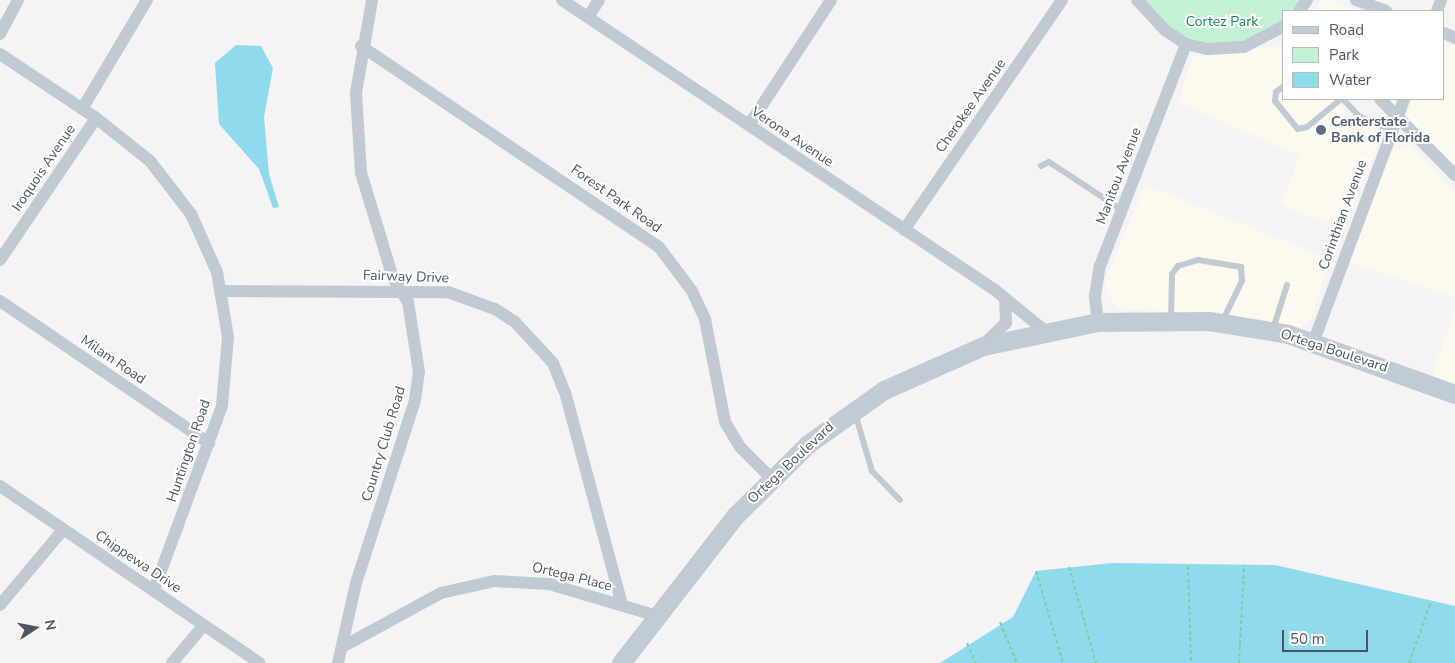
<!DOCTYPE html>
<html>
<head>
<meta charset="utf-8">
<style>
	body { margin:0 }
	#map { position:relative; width:1455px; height:663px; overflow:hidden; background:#f5f3f3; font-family:"Nunito Sans",sans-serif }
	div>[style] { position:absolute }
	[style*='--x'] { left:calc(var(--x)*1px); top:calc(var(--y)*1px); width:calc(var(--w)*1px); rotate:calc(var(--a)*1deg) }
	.commercial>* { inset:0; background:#fdf9ef }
	.green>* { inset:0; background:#c3f1d5 }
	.water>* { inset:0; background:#90daee }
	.path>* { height:2px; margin-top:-1px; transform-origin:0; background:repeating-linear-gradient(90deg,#7ad0a6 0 4px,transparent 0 6.5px) }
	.service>* { height:6px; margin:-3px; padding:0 3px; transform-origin:3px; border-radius:3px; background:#c1cad2 }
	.minor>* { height:12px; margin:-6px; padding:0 6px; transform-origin:6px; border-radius:6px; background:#c1cad2 }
	.secondary>* { height:19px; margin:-9.5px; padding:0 9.5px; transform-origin:9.5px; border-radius:9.5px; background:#c1cbd6 }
	.dots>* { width:14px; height:14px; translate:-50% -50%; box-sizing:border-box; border:2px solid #fff; border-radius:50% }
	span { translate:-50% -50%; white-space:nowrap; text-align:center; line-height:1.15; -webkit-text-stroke:4px #fff; paint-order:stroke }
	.park-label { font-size:14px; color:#17864f }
	.street-label { font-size:14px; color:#4a5661 }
	.service-label { font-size:14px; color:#4e5e75; font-weight:700 }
	.left { translate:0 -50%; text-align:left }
	.legend { position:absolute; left:1282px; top:10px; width:162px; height:90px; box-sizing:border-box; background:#fff; border:1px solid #b7bbc0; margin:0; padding:6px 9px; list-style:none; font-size:15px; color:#4a5661 }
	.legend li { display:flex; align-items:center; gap:10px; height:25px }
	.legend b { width:25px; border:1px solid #b7bbc0 }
	.north { position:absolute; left:10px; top:603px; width:50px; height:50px; -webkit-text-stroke:4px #fff; paint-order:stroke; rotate:79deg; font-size:14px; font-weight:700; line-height:20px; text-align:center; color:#4a5661 }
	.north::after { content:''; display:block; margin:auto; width:18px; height:22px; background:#4a5661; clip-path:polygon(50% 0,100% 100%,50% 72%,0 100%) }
	.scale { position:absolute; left:1282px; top:630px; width:86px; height:22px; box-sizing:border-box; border:2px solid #4a5661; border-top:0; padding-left:6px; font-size:15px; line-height:18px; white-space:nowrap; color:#4a5661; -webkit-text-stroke:4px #fff; paint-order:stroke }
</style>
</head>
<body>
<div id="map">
	<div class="commercial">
		<div style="clip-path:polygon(1322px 0,1331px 0,1358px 11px,1319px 11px,1315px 7px)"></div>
		<div style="clip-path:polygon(1444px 42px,1455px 46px,1455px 164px,1406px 117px,1413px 99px,1444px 99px)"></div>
		<div style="clip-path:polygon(1277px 46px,1284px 50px,1284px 99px,1335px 99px,1353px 119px,1382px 133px,1345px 229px,1281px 205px,1299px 156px,1178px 102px,1193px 57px)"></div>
		<div style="clip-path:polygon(1411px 145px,1455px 193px,1455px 298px,1350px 263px,1391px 151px)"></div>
		<div style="clip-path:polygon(1145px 185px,1330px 259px,1310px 321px,1297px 329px,1232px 315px,1117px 309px,1104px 283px)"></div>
		<div style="clip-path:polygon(1455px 310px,1455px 387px,1431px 379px)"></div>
	</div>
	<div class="green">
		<div style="clip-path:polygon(1144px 0,1301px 0,1291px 11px,1284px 11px,1284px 20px,1240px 42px,1217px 45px,1187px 38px,1167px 27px)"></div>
	</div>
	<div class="water">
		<div style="clip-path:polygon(236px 45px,261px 46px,273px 68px,264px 117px,269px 174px,279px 207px,273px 208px,259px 169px,219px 124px,215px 63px)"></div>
		<div style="clip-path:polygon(1112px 563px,1275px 565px,1455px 606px,1455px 663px,940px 663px,1013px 617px,1036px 571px)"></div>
	</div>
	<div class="path">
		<div style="--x:1188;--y:566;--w:97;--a:88.2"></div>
		<div style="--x:1069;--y:567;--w:100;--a:74.3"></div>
		<div style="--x:1036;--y:571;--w:96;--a:73.6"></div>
		<div style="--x:1000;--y:622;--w:44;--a:67.5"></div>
		<div style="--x:967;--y:643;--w:22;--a:66"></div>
		<div style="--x:1239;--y:663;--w:98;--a:-87.1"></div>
		<div style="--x:1409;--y:663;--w:65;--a:-70.2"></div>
	</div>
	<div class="service">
		<div style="--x:1284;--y:86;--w:10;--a:143"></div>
		<div style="--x:1276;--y:92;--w:9;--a:96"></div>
		<div style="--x:1275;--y:101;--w:36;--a:51"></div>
		<div style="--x:1298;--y:129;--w:9;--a:-13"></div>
		<div style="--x:1307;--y:127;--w:44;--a:-39.5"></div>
		<div style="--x:1343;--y:99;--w:25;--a:47"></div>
		<div style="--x:1360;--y:117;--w:35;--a:22"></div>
		<div style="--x:1041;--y:166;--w:9;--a:-27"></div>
		<div style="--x:1049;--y:162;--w:87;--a:33.3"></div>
		<div style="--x:1171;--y:319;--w:45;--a:-88.7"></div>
		<div style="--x:1172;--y:274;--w:10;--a:-53"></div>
		<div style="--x:1178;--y:266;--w:21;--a:-17"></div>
		<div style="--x:1198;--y:260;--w:44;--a:9.2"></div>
		<div style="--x:1241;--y:267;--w:14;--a:86"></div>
		<div style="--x:1242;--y:281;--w:46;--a:116"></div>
		<div style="--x:1273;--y:329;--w:46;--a:-72.3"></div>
		<div style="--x:855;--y:413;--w:60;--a:73.7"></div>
		<div style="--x:872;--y:471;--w:40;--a:46"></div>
	</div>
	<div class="minor">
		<div style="--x:562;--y:0;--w:521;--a:33.81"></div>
		<div style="--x:995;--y:290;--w:63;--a:39.2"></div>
		<div style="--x:1137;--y:0;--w:41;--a:47"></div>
		<div style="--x:1165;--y:30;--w:25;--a:34"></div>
		<div style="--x:1186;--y:44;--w:22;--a:13"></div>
		<div style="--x:1207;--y:49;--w:37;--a:-3"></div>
		<div style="--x:1244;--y:47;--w:45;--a:-27.7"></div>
		<div style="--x:1356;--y:0;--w:32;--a:20"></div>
		<div style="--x:1299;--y:11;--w:14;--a:-54"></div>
		<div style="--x:1437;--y:11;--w:12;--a:-70"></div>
		<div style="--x:588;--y:17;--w:20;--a:-57"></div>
		<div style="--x:1444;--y:33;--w:12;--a:24"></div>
		<div style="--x:0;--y:34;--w:38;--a:-62"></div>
		<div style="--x:361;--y:46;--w:359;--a:34"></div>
		<div style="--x:659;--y:247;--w:55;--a:53.1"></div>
		<div style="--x:692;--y:291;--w:31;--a:65"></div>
		<div style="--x:705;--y:319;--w:105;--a:79"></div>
		<div style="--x:725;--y:422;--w:29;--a:59"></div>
		<div style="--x:740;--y:447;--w:44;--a:45"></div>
		<div style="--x:0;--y:54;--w:115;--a:33.7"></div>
		<div style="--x:96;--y:118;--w:69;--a:38.5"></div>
		<div style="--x:150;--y:161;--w:67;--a:52.3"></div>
		<div style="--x:191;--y:214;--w:64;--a:65.9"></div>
		<div style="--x:217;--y:272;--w:66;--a:80.4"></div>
		<div style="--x:228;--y:337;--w:69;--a:95"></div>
		<div style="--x:222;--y:406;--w:196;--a:110.3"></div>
		<div style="--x:1380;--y:99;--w:107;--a:45.4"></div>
		<div style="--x:82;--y:109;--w:127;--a:-59.2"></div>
		<div style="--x:749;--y:125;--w:149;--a:-56.7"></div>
		<div style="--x:904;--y:230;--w:279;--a:-55.5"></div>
		<div style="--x:0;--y:260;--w:171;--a:-55.9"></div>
		<div style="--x:221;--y:291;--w:227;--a:0.3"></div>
		<div style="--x:448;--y:292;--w:50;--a:19.9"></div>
		<div style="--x:495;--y:309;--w:24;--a:33"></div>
		<div style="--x:515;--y:322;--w:56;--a:47.2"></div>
		<div style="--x:553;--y:363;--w:31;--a:68"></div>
		<div style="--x:565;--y:392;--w:220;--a:75"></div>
		<div style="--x:0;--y:301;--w:253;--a:34.2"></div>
		<div style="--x:1098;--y:322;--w:26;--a:-97"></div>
		<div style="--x:1095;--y:296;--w:30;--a:-81"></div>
		<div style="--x:1100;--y:266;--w:238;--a:-68.8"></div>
		<div style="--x:1313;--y:343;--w:260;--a:-69.5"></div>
		<div style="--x:983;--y:345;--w:32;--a:-44"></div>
		<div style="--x:1006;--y:323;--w:25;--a:-92"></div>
		<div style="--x:0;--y:486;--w:314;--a:34.3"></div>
		<div style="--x:0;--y:605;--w:98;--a:-50"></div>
		<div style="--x:344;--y:646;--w:111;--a:-28.7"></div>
		<div style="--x:441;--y:593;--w:54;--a:-12.8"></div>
		<div style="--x:494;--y:581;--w:55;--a:3.1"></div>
		<div style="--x:549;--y:584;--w:113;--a:16.5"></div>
		<div style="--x:172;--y:663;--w:48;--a:-50"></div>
		<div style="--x:338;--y:663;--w:82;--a:-77.3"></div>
		<div style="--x:356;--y:583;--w:192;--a:-72.1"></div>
		<div style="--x:415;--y:400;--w:28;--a:-82"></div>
		<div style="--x:419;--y:372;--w:71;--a:-98.9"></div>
		<div style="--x:408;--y:302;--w:28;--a:-122"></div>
		<div style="--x:393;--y:278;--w:110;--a:-106.9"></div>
		<div style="--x:361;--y:173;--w:80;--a:-93.6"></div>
		<div style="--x:356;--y:93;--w:94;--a:-80.2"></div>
	</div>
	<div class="secondary">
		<div style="--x:621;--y:663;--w:186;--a:-52.2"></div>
		<div style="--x:735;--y:516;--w:103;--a:-44.6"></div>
		<div style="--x:808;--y:444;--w:93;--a:-35.4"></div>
		<div style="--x:884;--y:390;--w:108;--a:-24"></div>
		<div style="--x:983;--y:346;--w:117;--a:-11.8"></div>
		<div style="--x:1098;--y:322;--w:111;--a:-0.5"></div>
		<div style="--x:1209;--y:321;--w:80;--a:9.3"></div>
		<div style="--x:1288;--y:334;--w:177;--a:19.8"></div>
	</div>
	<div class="dots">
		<div style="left:1321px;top:130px;background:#5c6f8a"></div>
	</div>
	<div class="park-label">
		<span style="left:1222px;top:22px">Cortez Park</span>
	</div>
	<div class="street-label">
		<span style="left:971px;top:106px;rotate:-55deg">Cherokee Avenue</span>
		<span style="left:792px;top:137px;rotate:34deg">Verona Avenue</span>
		<span style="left:44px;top:168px;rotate:-56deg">Iroquois Avenue</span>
		<span style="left:1119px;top:176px;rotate:-69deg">Manitou Avenue</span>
		<span style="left:616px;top:199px;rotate:35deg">Forest Park Road</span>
		<span style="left:1343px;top:215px;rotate:-70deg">Corinthian Avenue</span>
		<span style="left:406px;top:277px;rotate:2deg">Fairway Drive</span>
		<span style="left:1334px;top:351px;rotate:18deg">Ortega Boulevard</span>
		<span style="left:113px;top:360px;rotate:34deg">Milam Road</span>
		<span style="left:384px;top:444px;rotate:-73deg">Country Club Road</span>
		<span style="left:189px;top:451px;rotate:-71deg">Huntington Road</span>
		<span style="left:791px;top:463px;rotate:-43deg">Ortega Boulevard</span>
		<span style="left:138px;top:562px;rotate:34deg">Chippewa Drive</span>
		<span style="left:572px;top:577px;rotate:14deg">Ortega Place</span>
	</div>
	<div class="service-label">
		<span class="left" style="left:1331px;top:130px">Centerstate<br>Bank of Florida</span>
	</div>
	<ul class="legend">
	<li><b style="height:6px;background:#c1cbd6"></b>Road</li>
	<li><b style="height:14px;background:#c3f1d5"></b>Park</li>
	<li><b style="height:14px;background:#90daee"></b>Water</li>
	</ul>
	<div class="north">N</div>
	<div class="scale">50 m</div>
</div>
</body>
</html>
